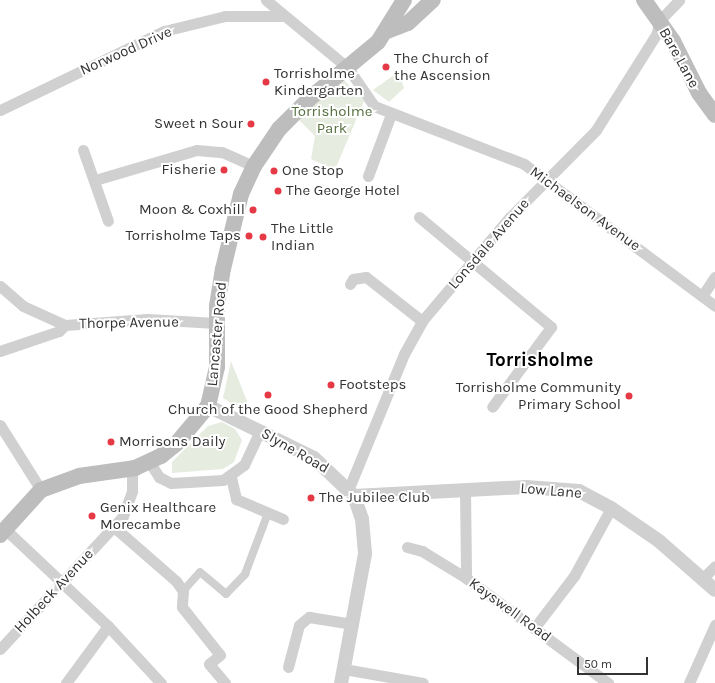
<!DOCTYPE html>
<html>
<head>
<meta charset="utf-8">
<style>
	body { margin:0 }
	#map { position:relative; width:715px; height:683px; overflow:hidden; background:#fff; font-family:Karla,sans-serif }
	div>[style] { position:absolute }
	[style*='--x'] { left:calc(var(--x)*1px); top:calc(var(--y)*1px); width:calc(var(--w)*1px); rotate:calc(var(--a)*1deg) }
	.green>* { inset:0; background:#e6ecdf }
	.pedestrian>* { height:8px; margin:-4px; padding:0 4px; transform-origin:4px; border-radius:4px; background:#d0d0d0 }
	.minor>* { height:11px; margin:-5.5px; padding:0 5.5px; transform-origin:5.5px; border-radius:5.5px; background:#d0d0d0 }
	.tertiary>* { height:14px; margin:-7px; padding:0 7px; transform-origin:7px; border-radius:7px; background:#d0d0d0 }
	.secondary>* { height:16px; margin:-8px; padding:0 8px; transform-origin:8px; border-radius:8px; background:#bdbdbd }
	.dots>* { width:11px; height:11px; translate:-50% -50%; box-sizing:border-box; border:2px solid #fff; border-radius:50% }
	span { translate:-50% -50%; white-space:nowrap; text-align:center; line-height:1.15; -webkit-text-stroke:4px #fff; paint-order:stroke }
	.street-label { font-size:15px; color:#333 }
	.poi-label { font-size:15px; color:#333 }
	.left { translate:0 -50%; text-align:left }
	.right { translate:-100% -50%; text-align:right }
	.park-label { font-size:15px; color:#56703f }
	.district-label { font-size:19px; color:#000; font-weight:700 }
	.scale { position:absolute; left:577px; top:657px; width:71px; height:18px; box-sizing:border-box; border:2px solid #333; border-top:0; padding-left:5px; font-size:12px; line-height:14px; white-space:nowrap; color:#333; -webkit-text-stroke:3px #fff; paint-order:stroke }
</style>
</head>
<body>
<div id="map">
	<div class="green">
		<div style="clip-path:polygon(394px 75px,400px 77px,404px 88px,389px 102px,373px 90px)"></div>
		<div style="clip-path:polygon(343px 79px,364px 101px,335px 170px,311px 159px,315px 136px,298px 119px)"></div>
		<div style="clip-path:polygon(231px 361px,249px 406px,247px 413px,223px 398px)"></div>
		<div style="clip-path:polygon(222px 422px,235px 429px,242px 440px,234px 462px,223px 469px,172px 473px,172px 462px,208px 426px)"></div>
	</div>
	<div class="pedestrian">
		<div style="--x:183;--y:591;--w:25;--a:-48"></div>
		<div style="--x:200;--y:572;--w:34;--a:40"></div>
		<div style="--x:226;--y:594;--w:28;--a:-46"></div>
		<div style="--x:245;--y:574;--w:65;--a:-69.3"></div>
	</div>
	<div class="minor">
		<div style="--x:266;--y:0;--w:107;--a:39.7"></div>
		<div style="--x:348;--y:68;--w:46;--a:55.6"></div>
		<div style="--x:374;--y:106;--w:161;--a:21.1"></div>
		<div style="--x:524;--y:164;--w:238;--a:36.6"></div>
		<div style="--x:0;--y:110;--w:182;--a:-25.7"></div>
		<div style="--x:164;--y:31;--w:63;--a:-13.8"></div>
		<div style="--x:225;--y:16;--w:58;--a:0"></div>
		<div style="--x:83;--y:150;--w:75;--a:70.6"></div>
		<div style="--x:368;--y:176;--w:66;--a:-69.6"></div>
		<div style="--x:95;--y:180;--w:106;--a:-16.4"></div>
		<div style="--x:197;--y:150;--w:25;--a:5"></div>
		<div style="--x:222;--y:152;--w:35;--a:24"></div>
		<div style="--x:419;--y:217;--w:172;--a:39.8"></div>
		<div style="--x:551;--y:327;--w:99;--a:126.4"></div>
		<div style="--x:350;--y:284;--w:6;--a:-59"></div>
		<div style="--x:353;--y:279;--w:13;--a:-9"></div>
		<div style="--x:366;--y:277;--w:71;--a:38.2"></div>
		<div style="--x:0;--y:286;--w:30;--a:41"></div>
		<div style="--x:23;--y:306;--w:46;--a:24.3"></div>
		<div style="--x:702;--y:296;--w:23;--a:-56"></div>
		<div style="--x:0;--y:351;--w:62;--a:-18.7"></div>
		<div style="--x:59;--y:331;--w:8;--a:-45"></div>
		<div style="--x:65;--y:325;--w:82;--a:-4.2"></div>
		<div style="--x:147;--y:319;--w:69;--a:3.3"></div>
		<div style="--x:0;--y:425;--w:77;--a:57.8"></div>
		<div style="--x:150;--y:463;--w:17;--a:57"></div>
		<div style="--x:159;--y:477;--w:13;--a:27"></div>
		<div style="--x:171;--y:483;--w:52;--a:-3.3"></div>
		<div style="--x:223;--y:480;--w:26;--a:-36"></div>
		<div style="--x:244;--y:465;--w:38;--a:-65"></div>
		<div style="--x:231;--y:477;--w:23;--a:77"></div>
		<div style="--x:236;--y:499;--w:51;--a:23.1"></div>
		<div style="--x:349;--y:488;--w:145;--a:-67.7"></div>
		<div style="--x:404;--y:354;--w:38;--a:-61"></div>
		<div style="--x:422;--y:321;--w:136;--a:-49.8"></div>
		<div style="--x:510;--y:217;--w:122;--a:-45.3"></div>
		<div style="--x:596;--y:130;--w:115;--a:-57.8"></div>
		<div style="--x:657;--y:33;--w:12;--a:-81"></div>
		<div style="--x:659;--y:21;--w:29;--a:-46"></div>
		<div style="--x:465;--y:490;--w:88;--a:89.3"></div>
		<div style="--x:114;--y:527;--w:82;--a:41.1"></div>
		<div style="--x:176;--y:581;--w:12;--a:55"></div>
		<div style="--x:183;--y:591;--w:16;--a:94"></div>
		<div style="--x:182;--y:607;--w:61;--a:51.6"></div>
		<div style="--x:220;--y:655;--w:14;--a:141"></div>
		<div style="--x:209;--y:664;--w:25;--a:50"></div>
		<div style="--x:5;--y:529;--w:141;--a:43.3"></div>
		<div style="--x:108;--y:626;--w:78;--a:47.1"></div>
		<div style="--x:407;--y:547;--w:16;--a:15"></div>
		<div style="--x:422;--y:551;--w:52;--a:31.5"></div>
		<div style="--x:466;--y:578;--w:177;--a:36.5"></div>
		<div style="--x:702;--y:579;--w:18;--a:-45"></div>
		<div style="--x:535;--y:627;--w:64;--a:-52.6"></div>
		<div style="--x:574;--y:576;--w:77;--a:-61.4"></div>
		<div style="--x:0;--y:649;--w:181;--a:-47.2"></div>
		<div style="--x:123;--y:516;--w:27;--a:-70"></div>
		<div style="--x:132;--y:491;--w:22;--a:-90"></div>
		<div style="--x:288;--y:667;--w:43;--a:-75.3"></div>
		<div style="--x:299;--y:625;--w:13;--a:-39"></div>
		<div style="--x:309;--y:617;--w:44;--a:9.2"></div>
		<div style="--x:344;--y:669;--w:80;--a:10"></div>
		<div style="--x:66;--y:683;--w:71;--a:-53.6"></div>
		<div style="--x:689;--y:683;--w:64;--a:-65.9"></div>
	</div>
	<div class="tertiary">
		<div style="--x:208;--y:406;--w:118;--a:26.1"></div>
		<div style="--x:314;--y:458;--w:55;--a:43.5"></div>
		<div style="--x:354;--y:496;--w:24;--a:71"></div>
		<div style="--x:362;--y:519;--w:35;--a:85"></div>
		<div style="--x:365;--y:554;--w:131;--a:100.5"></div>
		<div style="--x:354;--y:496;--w:172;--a:-3"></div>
		<div style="--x:526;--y:487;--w:53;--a:4.3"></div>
		<div style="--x:579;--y:491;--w:36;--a:28"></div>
		<div style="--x:611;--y:508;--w:58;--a:34.5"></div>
		<div style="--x:659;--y:541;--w:74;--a:41.2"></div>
	</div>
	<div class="secondary">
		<div style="--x:644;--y:0;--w:50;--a:54.7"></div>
		<div style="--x:673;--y:41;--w:58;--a:63.4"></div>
		<div style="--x:699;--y:93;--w:27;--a:54"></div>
		<div style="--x:387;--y:31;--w:22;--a:-21"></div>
		<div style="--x:408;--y:23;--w:34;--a:-43"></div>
		<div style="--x:0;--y:535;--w:61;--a:-47.7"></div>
		<div style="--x:41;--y:490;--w:40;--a:-20.2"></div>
		<div style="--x:79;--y:476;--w:57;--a:-8.1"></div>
		<div style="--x:135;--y:468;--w:29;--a:-25"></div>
		<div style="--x:161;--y:456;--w:21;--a:-39"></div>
		<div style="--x:177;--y:443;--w:48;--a:-50"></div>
		<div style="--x:208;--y:406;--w:40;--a:-77"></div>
		<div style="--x:217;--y:367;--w:61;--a:-90"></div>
		<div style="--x:217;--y:306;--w:37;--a:-81"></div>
		<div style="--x:223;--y:269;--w:77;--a:-76.5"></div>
		<div style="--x:241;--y:194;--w:31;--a:-65"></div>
		<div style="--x:254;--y:166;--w:45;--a:-56"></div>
		<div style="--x:279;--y:129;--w:42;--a:-45"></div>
		<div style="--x:309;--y:99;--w:89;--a:-39.6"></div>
		<div style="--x:378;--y:42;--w:49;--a:-58.2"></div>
	</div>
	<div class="dots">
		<div style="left:386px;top:67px;background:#e63946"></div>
		<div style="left:266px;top:82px;background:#e63946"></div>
		<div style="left:251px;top:124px;background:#e63946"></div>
		<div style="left:224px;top:170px;background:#e63946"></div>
		<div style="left:274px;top:171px;background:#e63946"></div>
		<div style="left:278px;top:191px;background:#e63946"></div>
		<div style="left:253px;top:210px;background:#e63946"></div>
		<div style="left:249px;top:236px;background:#e63946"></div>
		<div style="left:263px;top:237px;background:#e63946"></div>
		<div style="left:331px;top:385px;background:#e63946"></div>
		<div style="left:268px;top:395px;background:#e63946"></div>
		<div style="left:629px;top:396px;background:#e63946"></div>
		<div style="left:111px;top:442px;background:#e63946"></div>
		<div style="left:311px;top:498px;background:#e63946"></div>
		<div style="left:92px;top:516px;background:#e63946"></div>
	</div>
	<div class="street-label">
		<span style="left:126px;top:51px;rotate:-24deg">Norwood Drive</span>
		<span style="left:679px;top:58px;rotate:61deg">Bare Lane</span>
		<span style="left:585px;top:209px;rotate:36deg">Michaelson Avenue</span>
		<span style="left:489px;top:244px;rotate:-49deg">Lonsdale Avenue</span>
		<span style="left:129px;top:323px;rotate:-1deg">Thorpe Avenue</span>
		<span style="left:217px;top:334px;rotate:-85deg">Lancaster Road</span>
		<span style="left:295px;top:451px;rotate:30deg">Slyne Road</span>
		<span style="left:551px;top:491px;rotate:5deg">Low Lane</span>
		<span style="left:54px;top:591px;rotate:-47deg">Holbeck Avenue</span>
		<span style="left:510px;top:610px;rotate:36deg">Kayswell Road</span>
	</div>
	<div class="poi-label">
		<span class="left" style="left:394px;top:67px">The Church of<br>the Ascension</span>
		<span class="left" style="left:274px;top:82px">Torrisholme<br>Kindergarten</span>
		<span class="right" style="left:243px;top:124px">Sweet n Sour</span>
		<span class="right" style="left:216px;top:170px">Fisherie</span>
		<span class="left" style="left:282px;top:171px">One Stop</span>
		<span class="left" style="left:286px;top:191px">The George Hotel</span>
		<span class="right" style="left:245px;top:210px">Moon &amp; Coxhill</span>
		<span class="left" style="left:271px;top:237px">The Little<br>Indian</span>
		<span class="right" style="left:241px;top:236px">Torrisholme Taps</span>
		<span class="left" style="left:339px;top:385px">Footsteps</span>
		<span class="right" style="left:621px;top:396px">Torrisholme Community<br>Primary School</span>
		<span style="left:268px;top:410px">Church of the Good Shepherd</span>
		<span class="left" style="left:119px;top:442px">Morrisons Daily</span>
		<span class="left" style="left:319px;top:498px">The Jubilee Club</span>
		<span class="left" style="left:100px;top:516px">Genix Healthcare<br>Morecambe</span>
	</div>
	<div class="park-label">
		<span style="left:332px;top:120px">Torrisholme<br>Park</span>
	</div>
	<div class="district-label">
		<span style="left:540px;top:361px">Torrisholme</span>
	</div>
	<div class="scale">50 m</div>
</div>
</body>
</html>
